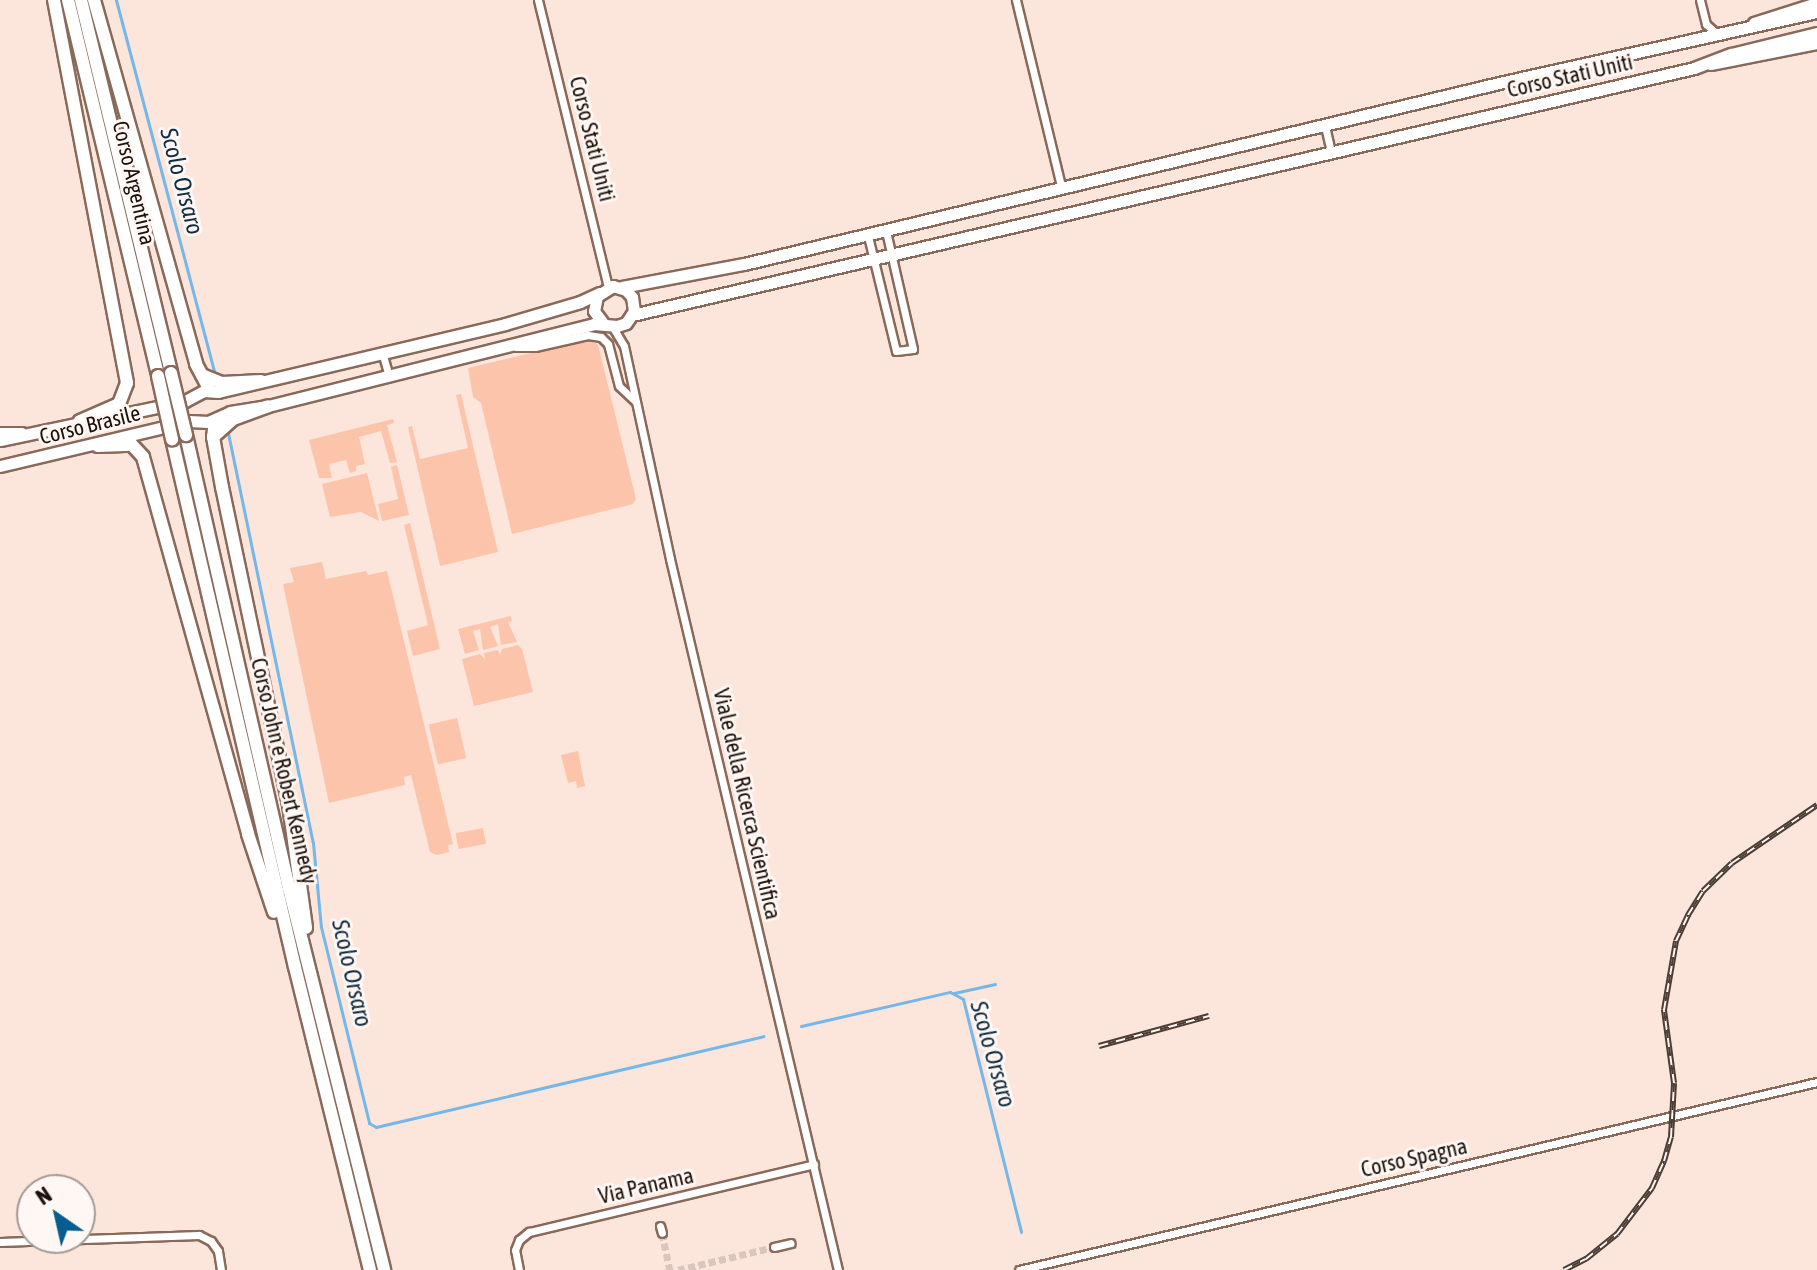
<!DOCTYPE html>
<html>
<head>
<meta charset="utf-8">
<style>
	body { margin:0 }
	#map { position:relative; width:1817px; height:1270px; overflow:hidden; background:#fce6db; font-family:"Asap Condensed",sans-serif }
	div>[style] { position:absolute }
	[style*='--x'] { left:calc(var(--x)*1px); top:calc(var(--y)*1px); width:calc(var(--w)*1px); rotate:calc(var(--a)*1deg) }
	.green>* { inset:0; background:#fcc4aa; transform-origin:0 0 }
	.stream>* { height:3px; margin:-1.5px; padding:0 1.5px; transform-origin:1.5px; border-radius:1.5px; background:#75b7e9 }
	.street-tunnel>* { height:7px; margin-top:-3.5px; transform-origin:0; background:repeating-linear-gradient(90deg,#dac6bc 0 7px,transparent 0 10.5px) }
	.roads { filter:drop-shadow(2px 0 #89695a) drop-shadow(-2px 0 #89695a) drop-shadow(0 2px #89695a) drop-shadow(0 -2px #89695a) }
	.street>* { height:7px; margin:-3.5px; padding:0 3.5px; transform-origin:3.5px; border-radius:3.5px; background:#fff }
	.secondary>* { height:10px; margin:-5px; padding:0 5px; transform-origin:5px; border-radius:5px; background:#fff }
	.primary>* { height:11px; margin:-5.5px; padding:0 5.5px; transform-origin:5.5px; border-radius:5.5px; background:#fff }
	.highway>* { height:12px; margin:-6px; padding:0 6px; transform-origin:6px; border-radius:6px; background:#fff }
	.rail>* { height:6px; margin-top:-3px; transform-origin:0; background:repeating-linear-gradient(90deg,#fef7f3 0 9px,#4b3d36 0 18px); box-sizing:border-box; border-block:2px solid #4b3d36 }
	.bridges { filter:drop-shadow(2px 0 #89695a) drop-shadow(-2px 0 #89695a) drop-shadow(0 2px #89695a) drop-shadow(0 -2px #89695a) }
	.highway-bridge>* { height:12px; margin:-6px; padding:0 6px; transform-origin:6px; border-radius:6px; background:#fff }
	span { translate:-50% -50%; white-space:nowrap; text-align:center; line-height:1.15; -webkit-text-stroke:6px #fef7f3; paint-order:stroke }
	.street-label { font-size:22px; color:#1c100a }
	.water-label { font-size:24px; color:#0f2c41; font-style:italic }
	.north { position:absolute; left:16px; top:1174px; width:80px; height:80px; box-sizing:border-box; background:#fef7f3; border:2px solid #a49b96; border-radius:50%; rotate:326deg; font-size:22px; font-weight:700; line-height:32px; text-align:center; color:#1c100a }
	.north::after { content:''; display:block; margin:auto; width:28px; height:36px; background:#075d8f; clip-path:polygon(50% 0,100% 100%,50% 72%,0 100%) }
</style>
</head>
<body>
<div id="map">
	<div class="green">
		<div style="clip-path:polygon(590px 339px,598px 345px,636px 499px,633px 504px,512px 534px,481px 403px,473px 397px,468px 368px)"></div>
		<div style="clip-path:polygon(461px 394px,498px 552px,440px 566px,408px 427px,412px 426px,420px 459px,468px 448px,456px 395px)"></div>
		<div style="clip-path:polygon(393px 419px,394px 423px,387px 425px,397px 462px,390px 463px,381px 431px,359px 437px,365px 464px,356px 466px,356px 471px,350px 473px,346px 460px,329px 464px,332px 478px,319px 478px,309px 440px)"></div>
		<div style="clip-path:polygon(397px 465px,409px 515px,382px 521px,378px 504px,398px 499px,391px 467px)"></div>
		<div style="clip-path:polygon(367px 473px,379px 521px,361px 512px,330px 517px,322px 484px)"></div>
		<div style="clip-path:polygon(410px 523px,440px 649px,413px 656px,407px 631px,428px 625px,404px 525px)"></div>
		<div style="clip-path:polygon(322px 562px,326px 579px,366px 571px,368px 575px,387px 571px,453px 844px,448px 845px,449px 852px,437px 855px,430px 852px,411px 775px,404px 777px,405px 785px,329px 803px,283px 584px,294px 582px,290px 568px)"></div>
		<div style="clip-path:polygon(511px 616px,512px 621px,508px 622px,517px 642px,501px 645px,498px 624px,490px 627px,498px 646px,483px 650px,480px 629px,473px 631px,479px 650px,465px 654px,458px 629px)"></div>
		<div style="clip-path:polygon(518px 645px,522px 649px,533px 692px,474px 706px,462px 659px,480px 654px,485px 659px,484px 653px,498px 650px,500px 655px,502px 649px)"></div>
		<div style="left:457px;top:718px;width:41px;height:29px;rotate:77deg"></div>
		<div style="clip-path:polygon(578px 751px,585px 786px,577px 788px,576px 781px,568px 783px,561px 755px)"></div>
		<div style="left:483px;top:828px;width:16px;height:28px;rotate:79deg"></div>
	</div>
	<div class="stream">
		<div style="--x:116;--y:0;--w:384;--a:75.2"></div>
		<div style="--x:228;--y:433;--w:419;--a:78.3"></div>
		<div style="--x:313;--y:843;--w:84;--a:84.6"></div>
		<div style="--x:321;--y:927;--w:202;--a:76.2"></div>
		<div style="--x:369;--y:1123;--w:8;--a:30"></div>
		<div style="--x:376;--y:1127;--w:398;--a:-13.2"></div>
		<div style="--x:954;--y:993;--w:42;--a:-12.4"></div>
		<div style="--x:801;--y:1026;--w:153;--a:-12.9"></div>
		<div style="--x:950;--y:992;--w:15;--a:28"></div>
		<div style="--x:963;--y:999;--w:240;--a:76"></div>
	</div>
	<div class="street-tunnel">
		<div style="--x:662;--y:1233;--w:38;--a:78"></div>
		<div style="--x:678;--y:1270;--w:99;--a:-13.5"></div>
	</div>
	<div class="roads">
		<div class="street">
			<div style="--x:538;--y:0;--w:295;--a:76.3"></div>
			<div style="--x:1016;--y:0;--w:195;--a:76.4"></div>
			<div style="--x:1700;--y:0;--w:25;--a:76"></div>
			<div style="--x:1706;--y:24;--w:15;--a:42"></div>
			<div style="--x:1325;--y:126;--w:27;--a:77"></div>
			<div style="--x:868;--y:236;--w:118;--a:76.3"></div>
			<div style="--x:896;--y:351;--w:17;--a:-7"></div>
			<div style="--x:913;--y:349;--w:121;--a:-102.9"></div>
			<div style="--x:612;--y:326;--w:23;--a:59"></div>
			<div style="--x:624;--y:346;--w:218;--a:77.8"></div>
			<div style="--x:670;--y:559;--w:731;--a:76.71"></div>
			<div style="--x:516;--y:347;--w:19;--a:0"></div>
			<div style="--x:535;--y:347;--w:54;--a:-12.8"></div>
			<div style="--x:588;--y:335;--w:13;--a:9"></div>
			<div style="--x:601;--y:337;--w:10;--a:45"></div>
			<div style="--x:608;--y:344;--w:43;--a:75.3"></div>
			<div style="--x:619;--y:386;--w:23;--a:43"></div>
			<div style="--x:382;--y:352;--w:26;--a:74"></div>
			<div style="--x:660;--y:1226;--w:7;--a:74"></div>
			<div style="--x:0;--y:1242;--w:199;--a:-2"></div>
			<div style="--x:199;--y:1235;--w:13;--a:27"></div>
			<div style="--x:211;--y:1241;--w:12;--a:55"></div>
			<div style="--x:218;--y:1251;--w:19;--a:81"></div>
			<div style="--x:774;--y:1247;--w:17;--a:-13"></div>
			<div style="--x:519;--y:1270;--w:20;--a:-101"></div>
			<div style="--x:515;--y:1250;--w:11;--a:-68"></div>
			<div style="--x:519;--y:1240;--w:13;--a:-39"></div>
			<div style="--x:529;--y:1232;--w:293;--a:-13.4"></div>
			<div style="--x:1019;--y:1270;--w:820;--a:-13.26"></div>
		</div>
		<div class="secondary">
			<div style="--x:1754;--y:23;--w:66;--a:-17.6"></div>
			<div style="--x:1711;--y:65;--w:108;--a:-11.2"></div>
			<div style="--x:0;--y:433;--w:22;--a:0"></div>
		</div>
		<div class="primary">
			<div style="--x:622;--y:287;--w:124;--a:-10.7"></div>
			<div style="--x:744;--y:264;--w:776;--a:-13.48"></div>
			<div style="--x:1499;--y:83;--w:326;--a:-12.6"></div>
			<div style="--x:632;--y:315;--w:1090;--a:-13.09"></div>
			<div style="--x:1694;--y:68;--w:40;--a:-21"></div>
			<div style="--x:1731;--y:54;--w:89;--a:-13.7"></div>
			<div style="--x:0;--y:440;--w:189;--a:-11.9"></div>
			<div style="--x:185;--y:401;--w:21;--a:-28"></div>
			<div style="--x:204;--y:391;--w:14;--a:4"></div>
			<div style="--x:218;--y:392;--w:295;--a:-13.3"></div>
			<div style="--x:505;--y:324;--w:78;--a:-16.3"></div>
			<div style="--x:580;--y:302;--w:21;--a:-25"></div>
			<div style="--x:0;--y:466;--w:194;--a:-13.4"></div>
			<div style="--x:189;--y:421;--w:19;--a:3"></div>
			<div style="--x:208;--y:422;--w:24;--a:-24"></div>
			<div style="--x:230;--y:412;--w:38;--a:-9"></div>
			<div style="--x:268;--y:406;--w:336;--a:-14.1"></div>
			<div style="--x:594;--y:324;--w:23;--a:5"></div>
			<div style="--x:617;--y:326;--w:9;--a:-18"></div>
			<div style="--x:626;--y:323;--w:14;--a:-56"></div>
			<div style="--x:634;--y:311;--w:14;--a:-98"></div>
			<div style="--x:632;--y:297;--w:9;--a:-131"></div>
			<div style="--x:626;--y:290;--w:14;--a:-163"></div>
			<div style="--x:613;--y:286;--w:19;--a:148"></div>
			<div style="--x:597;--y:296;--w:15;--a:101"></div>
			<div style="--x:594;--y:311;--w:15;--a:53"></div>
		</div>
		<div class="highway">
			<div style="--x:54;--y:0;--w:390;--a:79.2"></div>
			<div style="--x:127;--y:383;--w:22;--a:111"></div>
			<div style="--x:119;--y:404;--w:43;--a:156.4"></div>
			<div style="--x:68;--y:0;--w:387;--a:76.5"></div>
			<div style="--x:81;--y:0;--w:384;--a:76.4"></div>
			<div style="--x:94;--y:0;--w:378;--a:74.3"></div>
			<div style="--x:196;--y:364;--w:30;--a:62"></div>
			<div style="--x:202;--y:375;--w:22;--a:22"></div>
			<div style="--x:222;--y:383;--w:39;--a:-3"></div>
			<div style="--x:215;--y:421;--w:16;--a:97"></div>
			<div style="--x:213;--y:437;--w:51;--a:79.8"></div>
			<div style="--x:222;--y:487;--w:325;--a:78.1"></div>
			<div style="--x:289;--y:805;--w:124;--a:82.1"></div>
			<div style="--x:186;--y:435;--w:465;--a:77.2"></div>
			<div style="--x:289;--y:888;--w:394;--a:76"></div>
			<div style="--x:213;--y:437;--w:27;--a:-42"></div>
			<div style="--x:233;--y:419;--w:37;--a:-20"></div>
			<div style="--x:172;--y:439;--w:542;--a:76.89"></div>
			<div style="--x:295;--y:967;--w:312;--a:76.1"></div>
			<div style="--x:98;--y:446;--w:34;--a:-2"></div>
			<div style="--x:132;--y:445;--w:16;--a:47"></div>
			<div style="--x:143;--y:457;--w:391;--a:74.4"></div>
			<div style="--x:248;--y:834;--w:82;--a:71.6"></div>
		</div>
	</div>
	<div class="rail">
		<div style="--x:1099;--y:1046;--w:114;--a:-15.3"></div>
		<div style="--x:1564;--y:1270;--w:25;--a:-27"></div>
		<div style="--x:1586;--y:1259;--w:40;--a:-39"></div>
		<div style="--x:1617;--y:1234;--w:58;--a:-52.7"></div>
		<div style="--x:1652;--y:1188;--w:30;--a:-66"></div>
		<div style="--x:1664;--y:1161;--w:25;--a:-74"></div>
		<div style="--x:1671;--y:1137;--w:54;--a:-86.8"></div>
		<div style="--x:1674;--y:1083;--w:74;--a:-97.8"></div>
		<div style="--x:1664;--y:1010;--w:70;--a:-80.1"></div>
		<div style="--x:1676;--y:941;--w:29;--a:-65"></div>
		<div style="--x:1688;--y:915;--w:28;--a:-58"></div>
		<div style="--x:1703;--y:891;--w:40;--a:-44"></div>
		<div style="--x:1732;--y:863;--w:103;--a:-34.3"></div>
	</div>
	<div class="bridges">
		<div class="highway-bridge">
			<div style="--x:171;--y:373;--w:64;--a:76.4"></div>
			<div style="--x:158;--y:376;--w:65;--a:77.5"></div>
		</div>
	</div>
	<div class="street-label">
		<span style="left:1570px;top:76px;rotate:-13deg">Corso Stati Uniti</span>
		<span style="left:592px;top:139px;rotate:76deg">Corso Stati Uniti</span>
		<span style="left:134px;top:183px;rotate:77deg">Corso Argentina</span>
		<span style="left:90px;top:425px;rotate:-14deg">Corso Brasile</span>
		<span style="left:284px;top:771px;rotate:77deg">Corso John e Robert Kennedy</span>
		<span style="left:747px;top:804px;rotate:77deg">Viale della Ricerca Scientifica</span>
		<span style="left:1414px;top:1158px;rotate:-13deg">Corso Spagna</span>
		<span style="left:646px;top:1186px;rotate:-13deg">Via Panama</span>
	</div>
	<div class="water-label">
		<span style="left:182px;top:181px;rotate:75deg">Scolo Orsaro</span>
		<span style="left:352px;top:973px;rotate:77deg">Scolo Orsaro</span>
		<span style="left:993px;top:1054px;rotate:74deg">Scolo Orsaro</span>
	</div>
	<div class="north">N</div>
</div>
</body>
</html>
